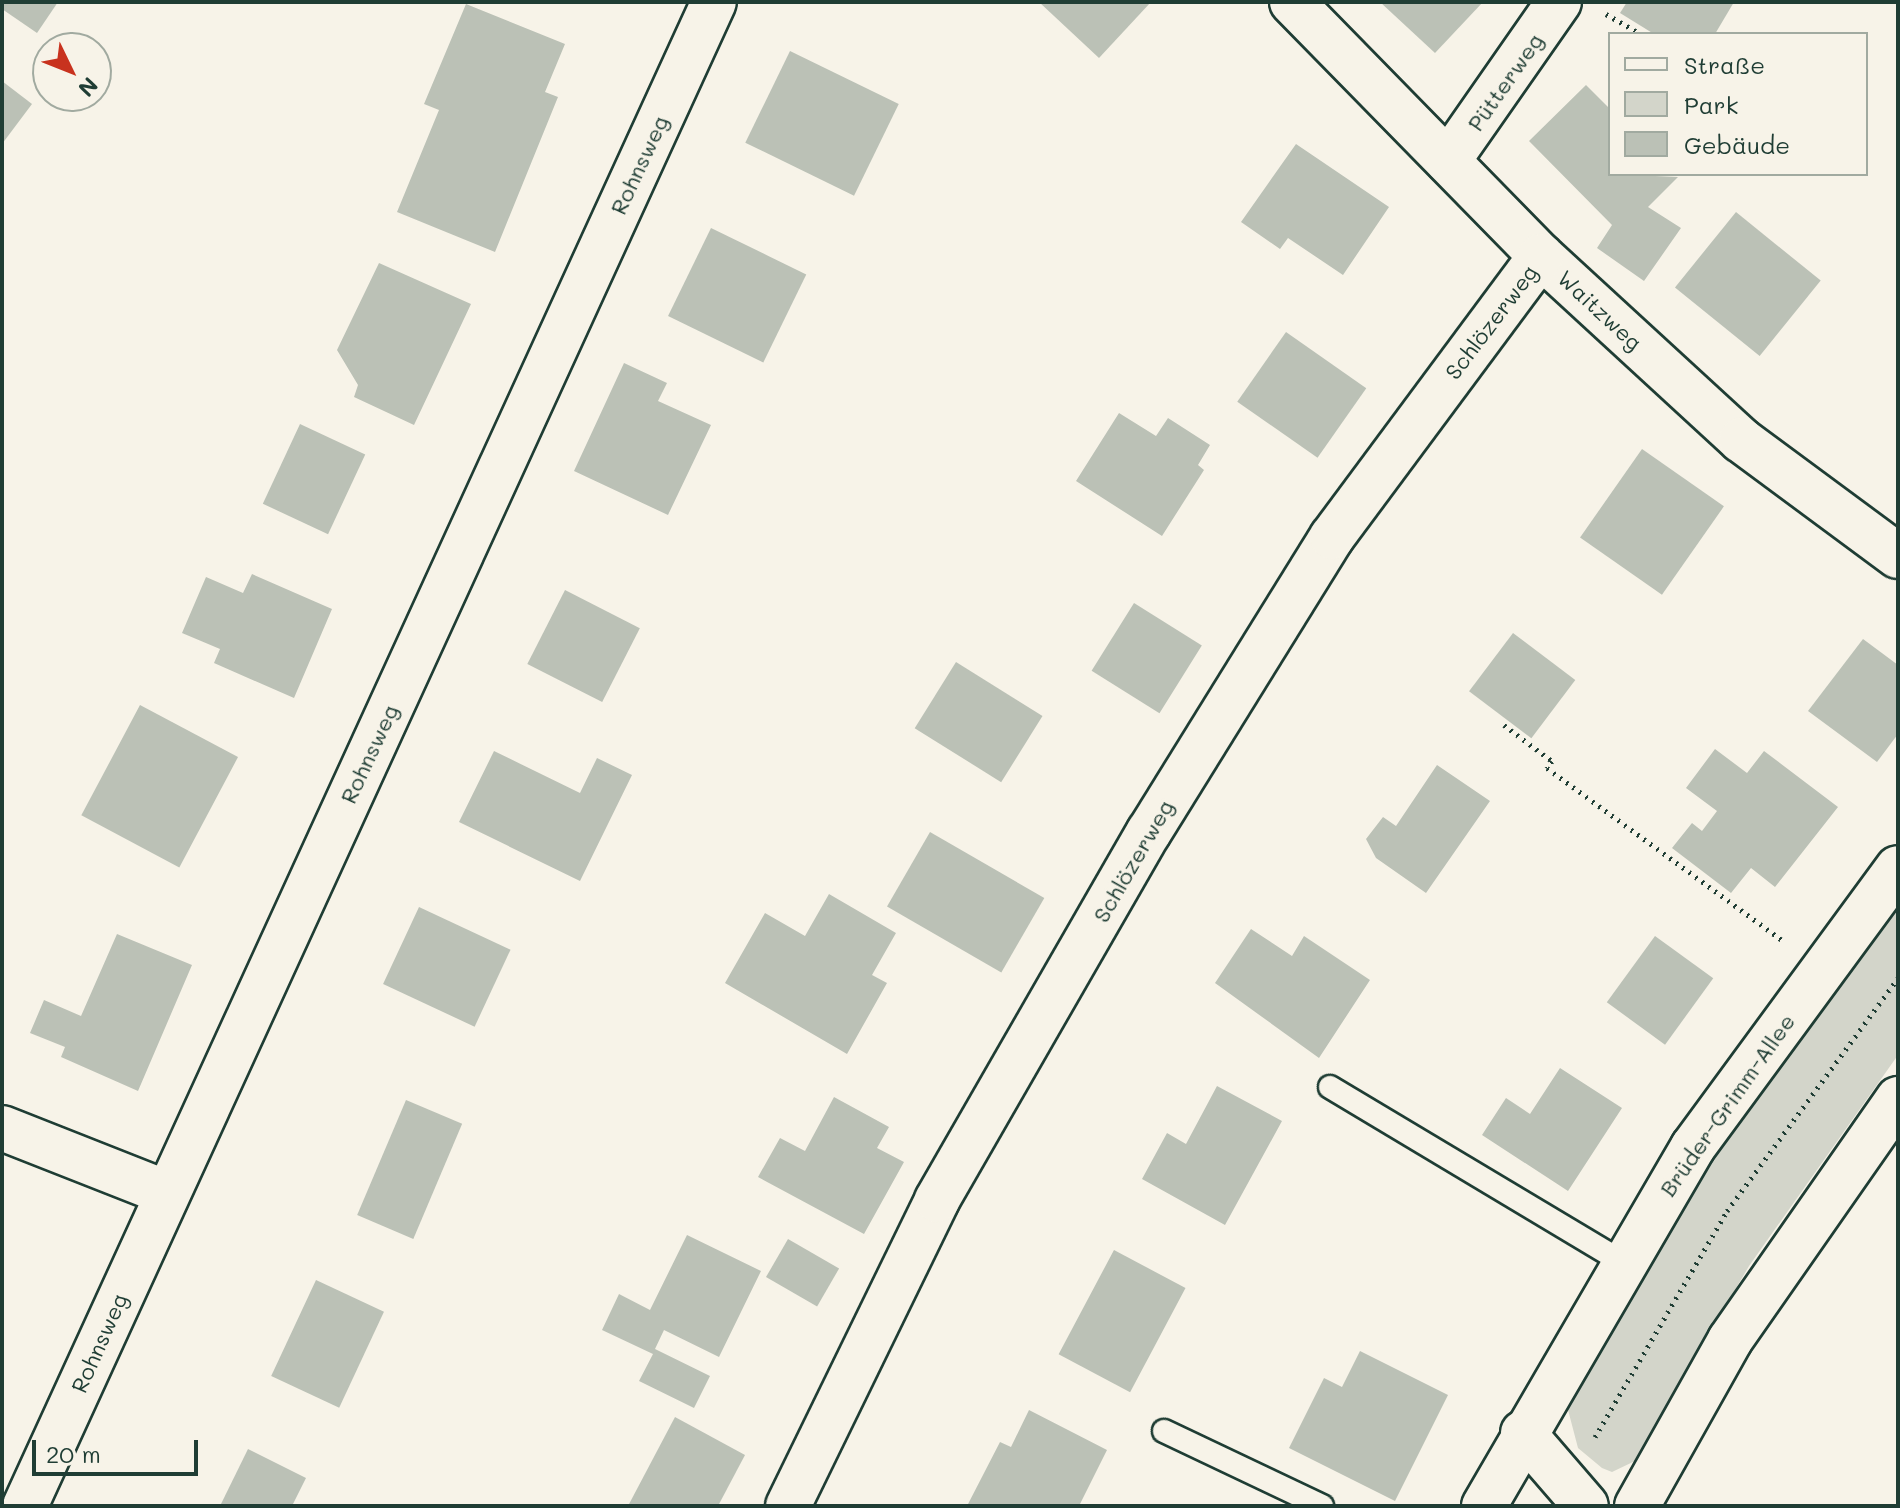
<!DOCTYPE html>
<html>
<head>
<meta charset="utf-8">
<style>
	body { margin:0 }
	#map { position:relative; width:1900px; height:1508px; overflow:hidden; background:#f7f3e8; font-family:Mali,sans-serif }
	div>[style] { position:absolute }
	[style*='--x'] { left:calc(var(--x)*1px); top:calc(var(--y)*1px); width:calc(var(--w)*1px); rotate:calc(var(--a)*1deg) }
	.green>* { inset:0; background:#d3d5ca }
	.building>* { inset:0; background:#bbc1b6; transform-origin:0 0 }
	.path>* { height:5px; margin-top:-2.5px; transform-origin:0; background:repeating-linear-gradient(90deg,#1f3d34 0 2px,transparent 0 8px) }
	.roads { filter:drop-shadow(2px 0 #1f3d34) drop-shadow(-2px 0 #1f3d34) drop-shadow(0 2px #1f3d34) drop-shadow(0 -2px #1f3d34) }
	.lane>* { height:22px; margin:-11px; padding:0 11px; transform-origin:11px; border-radius:11px; background:#f7f3e8 }
	.street>* { height:44px; margin:-22px; padding:0 22px; transform-origin:22px; border-radius:22px; background:#f7f3e8 }
	span { translate:-50% -50%; white-space:nowrap; text-align:center; line-height:1.15; -webkit-text-stroke:6px #f7f3e8; paint-order:stroke }
	.street-label { font-size:22px; color:#1f3d34 }
	.frame { position:absolute; inset:0; border:4px solid #1f3d34; pointer-events:none }
	.legend { position:absolute; left:1608px; top:32px; width:260px; height:144px; box-sizing:border-box; background:#f7f3e8; border:2px solid #a1aaa0; margin:0; padding:10px 14px; list-style:none; font-size:24px; color:#1f3d34 }
	.legend li { display:flex; align-items:center; gap:16px; height:40px }
	.legend b { width:40px; border:2px solid #a1aaa0 }
	.north { position:absolute; left:32px; top:32px; width:80px; height:80px; box-sizing:border-box; background:#f7f3e8; border:2px solid #a1aaa0; border-radius:50%; rotate:133deg; font-size:22px; font-weight:700; line-height:32px; text-align:center; color:#1f3d34 }
	.north::after { content:''; display:block; margin:auto; width:28px; height:36px; background:#c8321e; clip-path:polygon(50% 0,100% 100%,50% 72%,0 100%) }
	.scale { position:absolute; left:32px; top:1440px; width:166px; height:36px; box-sizing:border-box; border:4px solid #1f3d34; border-top:0; padding-left:10px; font-size:24px; line-height:28px; white-space:nowrap; color:#1f3d34; -webkit-text-stroke:6px #f7f3e8; paint-order:stroke }
</style>
</head>
<body>
<div id="map">
	<div class="green">
		<div style="clip-path:polygon(1898px 906px,1898px 1055px,1749px 1266px,1635px 1461px,1612px 1472px,1602px 1468px,1578px 1448px,1567px 1406px,1656px 1244px,1726px 1137px)"></div>
	</div>
	<div class="building">
		<div style="clip-path:polygon(2px 2px,58px 2px,37px 33px,2px 9px)"></div>
		<div style="clip-path:polygon(1039px 2px,1151px 2px,1099px 58px)"></div>
		<div style="clip-path:polygon(1380px 2px,1483px 2px,1435px 53px)"></div>
		<div style="clip-path:polygon(1627px 2px,1734px 2px,1715px 34px,1654px 34px,1620px 13px)"></div>
		<div style="clip-path:polygon(466px 4px,565px 44px,545px 92px,558px 97px,495px 252px,397px 212px,439px 110px,424px 104px)"></div>
		<div style="left:790px;top:51px;width:121px;height:102px;rotate:26deg"></div>
		<div style="clip-path:polygon(2px 81px,32px 104px,2px 144px)"></div>
		<div style="clip-path:polygon(1586px 85px,1610px 109px,1610px 174px,1678px 177px,1648px 207px,1681px 228px,1644px 281px,1597px 248px,1612px 225px,1529px 141px)"></div>
		<div style="clip-path:polygon(1296px 144px,1389px 207px,1343px 275px,1288px 238px,1280px 249px,1241px 222px)"></div>
		<div style="left:1736px;top:212px;width:109px;height:97px;rotate:39deg"></div>
		<div style="left:711px;top:228px;width:106px;height:98px;rotate:26deg"></div>
		<div style="clip-path:polygon(379px 263px,471px 304px,414px 425px,354px 397px,358px 385px,337px 350px)"></div>
		<div style="left:1286px;top:332px;width:98px;height:85px;rotate:35deg"></div>
		<div style="clip-path:polygon(624px 363px,667px 383px,658px 401px,711px 425px,668px 515px,574px 471px)"></div>
		<div style="clip-path:polygon(1119px 413px,1156px 436px,1168px 418px,1210px 445px,1198px 465px,1204px 470px,1162px 536px,1076px 481px)"></div>
		<div style="left:300px;top:424px;width:72px;height:88px;rotate:25deg"></div>
		<div style="left:1642px;top:449px;width:100px;height:108px;rotate:35deg"></div>
		<div style="clip-path:polygon(252px 574px,332px 609px,294px 698px,214px 663px,220px 649px,182px 633px,206px 577px,243px 593px)"></div>
		<div style="left:565px;top:590px;width:84px;height:83px;rotate:27deg"></div>
		<div style="left:1134px;top:603px;width:80px;height:80px;rotate:32deg"></div>
		<div style="left:1513px;top:633px;width:78px;height:73px;rotate:37deg"></div>
		<div style="clip-path:polygon(1863px 639px,1898px 665px,1898px 734px,1877px 762px,1808px 711px)"></div>
		<div style="left:956px;top:662px;width:102px;height:78px;rotate:32deg"></div>
		<div style="left:140px;top:705px;width:111px;height:125px;rotate:28deg"></div>
		<div style="clip-path:polygon(1715px 749px,1747px 773px,1764px 751px,1838px 807px,1775px 887px,1751px 868px,1731px 893px,1672px 848px,1692px 823px,1702px 831px,1717px 811px,1686px 788px)"></div>
		<div style="clip-path:polygon(494px 751px,580px 793px,597px 758px,632px 775px,580px 881px,459px 822px)"></div>
		<div style="clip-path:polygon(1437px 765px,1490px 801px,1426px 893px,1376px 858px,1366px 839px,1383px 817px,1396px 826px)"></div>
		<div style="left:930px;top:832px;width:132px;height:86px;rotate:30deg"></div>
		<div style="clip-path:polygon(829px 894px,896px 933px,872px 975px,887px 983px,847px 1054px,725px 983px,765px 913px,805px 936px)"></div>
		<div style="left:419px;top:907px;width:101px;height:85px;rotate:25deg"></div>
		<div style="clip-path:polygon(1251px 929px,1292px 956px,1304px 936px,1370px 980px,1319px 1058px,1215px 983px)"></div>
		<div style="clip-path:polygon(117px 934px,192px 965px,138px 1091px,61px 1057px,65px 1047px,30px 1033px,44px 1000px,81px 1016px)"></div>
		<div style="left:1655px;top:936px;width:72px;height:82px;rotate:36deg"></div>
		<div style="clip-path:polygon(1560px 1068px,1622px 1108px,1568px 1191px,1482px 1135px,1506px 1098px,1530px 1114px)"></div>
		<div style="clip-path:polygon(1217px 1086px,1282px 1121px,1225px 1225px,1142px 1179px,1167px 1133px,1186px 1144px)"></div>
		<div style="clip-path:polygon(834px 1097px,889px 1127px,877px 1148px,904px 1162px,864px 1234px,758px 1177px,780px 1138px,805px 1151px)"></div>
		<div style="left:406px;top:1100px;width:61px;height:125px;rotate:23deg"></div>
		<div style="clip-path:polygon(687px 1235px,761px 1271px,719px 1357px,664px 1330px,655px 1349px,710px 1376px,694px 1408px,639px 1381px,653px 1354px,602px 1330px,619px 1294px,650px 1310px)"></div>
		<div style="left:788px;top:1239px;width:59px;height:44px;rotate:30deg"></div>
		<div style="left:1114px;top:1250px;width:81px;height:118px;rotate:28deg"></div>
		<div style="left:316px;top:1280px;width:75px;height:106px;rotate:25deg"></div>
		<div style="clip-path:polygon(1360px 1351px,1448px 1395px,1395px 1501px,1289px 1448px,1324px 1378px,1342px 1387px)"></div>
		<div style="clip-path:polygon(1029px 1410px,1107px 1450px,1079px 1506px,967px 1506px,1000px 1442px,1011px 1447px)"></div>
		<div style="clip-path:polygon(675px 1417px,745px 1455px,718px 1506px,628px 1506px)"></div>
		<div style="clip-path:polygon(248px 1449px,306px 1478px,292px 1506px,220px 1506px)"></div>
	</div>
	<div class="path">
		<div style="--x:1606;--y:14;--w:39;--a:30"></div>
		<div style="--x:1504;--y:725;--w:60;--a:36.9"></div>
		<div style="--x:1552;--y:761;--w:9;--a:126"></div>
		<div style="--x:1547;--y:768;--w:293;--a:36.2"></div>
		<div style="--x:1595;--y:1437;--w:262;--a:-59.7"></div>
		<div style="--x:1727;--y:1211;--w:289;--a:-53.7"></div>
	</div>
	<div class="roads">
		<div class="lane">
			<div style="--x:1330;--y:1087;--w:343;--a:30.9"></div>
			<div style="--x:1164;--y:1431;--w:175;--a:25.4"></div>
		</div>
		<div class="street">
			<div style="--x:1292;--y:2;--w:356;--a:45.6"></div>
			<div style="--x:1541;--y:256;--w:272;--a:42.6"></div>
			<div style="--x:1741;--y:440;--w:195;--a:36.5"></div>
			<div style="--x:1448;--y:161;--w:194;--a:-55.1"></div>
			<div style="--x:2;--y:1128;--w:177;--a:21.5"></div>
			<div style="--x:1523;--y:1433;--w:96;--a:49.2"></div>
			<div style="--x:25;--y:1506;--w:1654;--a:-65.39"></div>
			<div style="--x:788;--y:1506;--w:340;--a:-64"></div>
			<div style="--x:937;--y:1200;--w:425;--a:-60.1"></div>
			<div style="--x:1149;--y:832;--w:347;--a:-58.2"></div>
			<div style="--x:1332;--y:537;--w:350;--a:-53.4"></div>
			<div style="--x:1484;--y:1506;--w:415;--a:-59.8"></div>
			<div style="--x:1693;--y:1147;--w:346;--a:-53.7"></div>
			<div style="--x:1637;--y:1506;--w:190;--a:-60.7"></div>
			<div style="--x:1730;--y:1340;--w:294;--a:-55.1"></div>
		</div>
	</div>
	<div class="street-label">
		<span style="left:1505px;top:82px;rotate:-55deg">Pütterweg</span>
		<span style="left:639px;top:165px;rotate:-65deg">Rohnsweg</span>
		<span style="left:1600px;top:310px;rotate:43deg">Waitzweg</span>
		<span style="left:1491px;top:322px;rotate:-53deg">Schlözerweg</span>
		<span style="left:369px;top:754px;rotate:-65deg">Rohnsweg</span>
		<span style="left:1133px;top:861px;rotate:-60deg">Schlözerweg</span>
		<span style="left:1727px;top:1105px;rotate:-55deg">Brüder-Grimm-Allee</span>
		<span style="left:99px;top:1343px;rotate:-66deg">Rohnsweg</span>
	</div>
	<div class="frame"></div>
	<ul class="legend">
	<li><b style="height:10px;background:#f7f3e8"></b>Straße</li>
	<li><b style="height:22px;background:#d3d5ca"></b>Park</li>
	<li><b style="height:22px;background:#bbc1b6"></b>Gebäude</li>
	</ul>
	<div class="north">N</div>
	<div class="scale">20 m</div>
</div>
</body>
</html>
